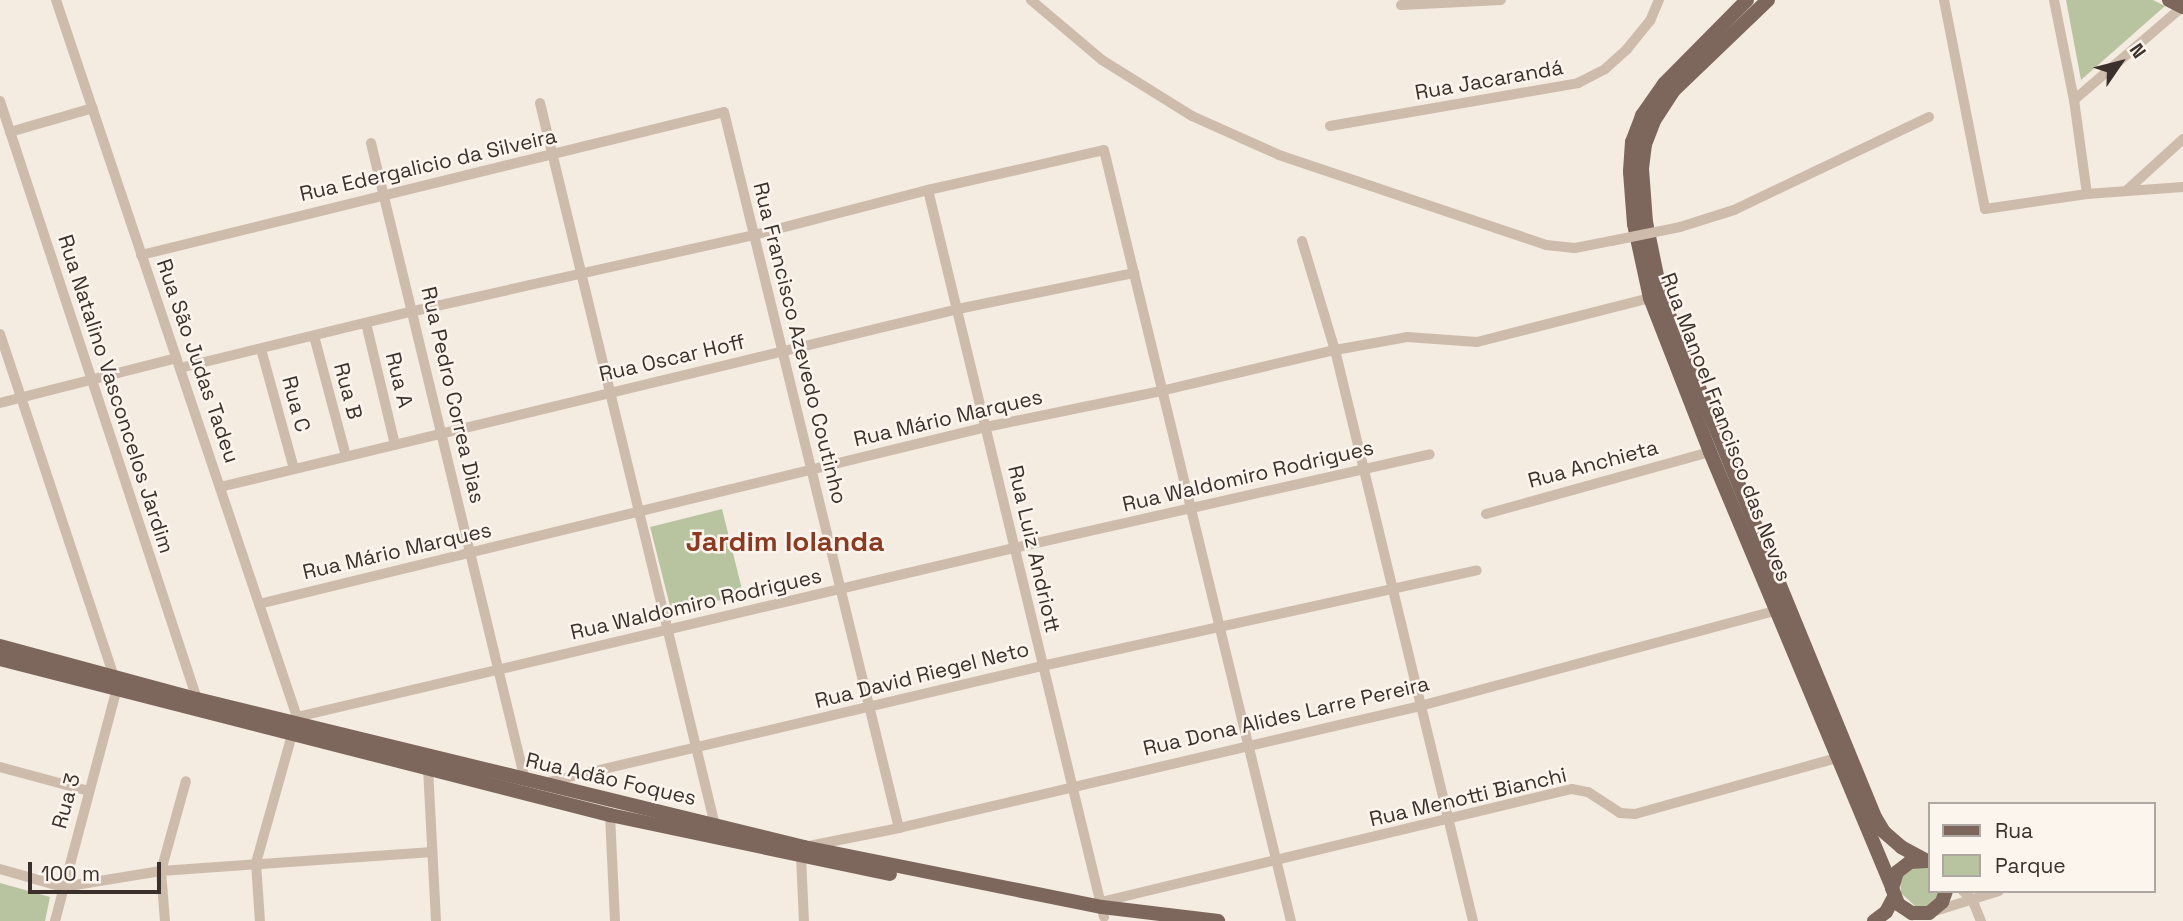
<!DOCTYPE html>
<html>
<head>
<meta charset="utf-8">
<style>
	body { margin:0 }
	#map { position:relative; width:2183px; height:921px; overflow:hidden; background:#f4ebe1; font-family:"Space Grotesk",sans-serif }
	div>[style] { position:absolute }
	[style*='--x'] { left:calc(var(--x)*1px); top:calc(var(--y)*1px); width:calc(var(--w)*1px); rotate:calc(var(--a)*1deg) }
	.green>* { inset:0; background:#b8c4a0; transform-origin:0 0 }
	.minor>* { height:10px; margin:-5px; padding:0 5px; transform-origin:5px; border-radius:5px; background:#cdbbac }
	.major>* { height:14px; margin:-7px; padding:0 7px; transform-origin:7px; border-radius:7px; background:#7d675c }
	.minor-bridge>* { height:10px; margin:-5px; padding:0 5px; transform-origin:5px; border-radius:5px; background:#cdbbac }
	span { translate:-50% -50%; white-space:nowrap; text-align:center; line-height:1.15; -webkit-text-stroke:5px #fbf5ee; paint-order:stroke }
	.street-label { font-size:21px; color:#3b302b }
	.district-label { font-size:28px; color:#8c3b22; font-weight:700 }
	.legend { position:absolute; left:1928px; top:802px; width:228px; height:91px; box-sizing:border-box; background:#fbf5ee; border:2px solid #aea6a0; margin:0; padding:9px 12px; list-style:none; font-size:21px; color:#3b302b }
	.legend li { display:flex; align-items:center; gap:14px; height:35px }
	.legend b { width:35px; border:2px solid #aea6a0 }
	.north { position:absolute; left:2085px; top:28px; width:70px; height:70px; -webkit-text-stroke:5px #fbf5ee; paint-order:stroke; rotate:55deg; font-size:19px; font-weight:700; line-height:28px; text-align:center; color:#3b302b }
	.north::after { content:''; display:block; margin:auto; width:24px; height:32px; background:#3b302b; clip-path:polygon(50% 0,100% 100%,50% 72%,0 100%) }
	.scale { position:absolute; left:28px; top:862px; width:133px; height:32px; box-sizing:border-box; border:4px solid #3b302b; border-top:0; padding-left:9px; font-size:21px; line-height:24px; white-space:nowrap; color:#3b302b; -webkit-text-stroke:5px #fbf5ee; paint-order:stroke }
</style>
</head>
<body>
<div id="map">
	<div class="green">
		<div style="clip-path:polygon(2066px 0,2153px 0,2165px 6px,2081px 80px)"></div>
		<div style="left:722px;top:509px;width:88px;height:74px;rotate:76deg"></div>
		<div style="clip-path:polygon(1929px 866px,1929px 891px,1942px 891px,1929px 906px,1915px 906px,1901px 893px,1900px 880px,1908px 869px)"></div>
		<div style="clip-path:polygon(0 883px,50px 897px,45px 921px,0 921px)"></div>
	</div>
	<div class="minor">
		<div style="--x:56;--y:0;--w:756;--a:71.42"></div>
		<div style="--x:297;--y:717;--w:152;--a:105.7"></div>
		<div style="--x:256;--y:863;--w:58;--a:86.1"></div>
		<div style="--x:1031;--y:0;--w:93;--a:40.2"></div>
		<div style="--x:1102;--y:60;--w:106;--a:31.9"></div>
		<div style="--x:1192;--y:116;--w:95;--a:24.1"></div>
		<div style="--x:1279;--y:155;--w:282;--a:18.6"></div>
		<div style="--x:1546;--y:245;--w:29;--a:6"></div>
		<div style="--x:1575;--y:248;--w:37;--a:-11"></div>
		<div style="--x:1944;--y:0;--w:213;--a:78.9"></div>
		<div style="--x:1985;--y:209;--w:103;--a:-8.4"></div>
		<div style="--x:2087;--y:194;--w:96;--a:-4.2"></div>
		<div style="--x:2054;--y:0;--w:102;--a:78.7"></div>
		<div style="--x:2074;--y:100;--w:95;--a:82.1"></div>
		<div style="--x:1401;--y:5;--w:100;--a:-2.9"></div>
		<div style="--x:2074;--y:100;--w:143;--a:-40.7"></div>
		<div style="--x:0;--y:101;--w:630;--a:71.77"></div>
		<div style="--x:540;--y:103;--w:743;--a:76.38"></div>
		<div style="--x:1330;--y:126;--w:252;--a:-9.8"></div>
		<div style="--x:1578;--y:83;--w:30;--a:-27"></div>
		<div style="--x:1605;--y:69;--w:30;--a:-42"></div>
		<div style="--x:1627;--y:49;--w:36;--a:-51"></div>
		<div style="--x:1650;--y:21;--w:23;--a:-67"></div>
		<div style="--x:10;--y:132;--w:86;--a:-16.1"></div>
		<div style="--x:371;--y:143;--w:655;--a:76.41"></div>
		<div style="--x:928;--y:190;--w:748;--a:76.39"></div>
		<div style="--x:2126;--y:191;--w:77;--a:-42.4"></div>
		<div style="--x:1680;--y:227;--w:57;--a:-17.5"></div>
		<div style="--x:1734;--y:210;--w:216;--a:-25.5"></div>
		<div style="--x:1302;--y:241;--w:114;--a:73.2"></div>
		<div style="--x:1335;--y:350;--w:587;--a:76.41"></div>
		<div style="--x:141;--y:255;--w:600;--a:-13.78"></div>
		<div style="--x:724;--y:112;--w:737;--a:76.27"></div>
		<div style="--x:366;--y:323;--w:125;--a:76.6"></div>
		<div style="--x:0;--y:334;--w:361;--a:71.6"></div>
		<div style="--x:314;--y:336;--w:124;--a:75.1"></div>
		<div style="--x:261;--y:349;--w:124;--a:74.6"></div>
		<div style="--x:180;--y:368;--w:241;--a:-13.7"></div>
		<div style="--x:414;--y:311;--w:348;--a:-12.6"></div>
		<div style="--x:754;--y:235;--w:180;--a:-14.5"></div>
		<div style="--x:928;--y:190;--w:180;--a:-12.8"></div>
		<div style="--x:1104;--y:150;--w:793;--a:76.37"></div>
		<div style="--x:0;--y:403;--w:182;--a:-14.3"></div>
		<div style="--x:220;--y:487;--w:759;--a:-13.56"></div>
		<div style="--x:958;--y:309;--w:180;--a:-11.6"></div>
		<div style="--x:1486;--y:514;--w:232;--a:-15.5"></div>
		<div style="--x:259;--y:604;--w:748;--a:-13.68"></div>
		<div style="--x:986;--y:427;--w:179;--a:-11.6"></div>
		<div style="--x:1161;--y:391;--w:179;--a:-13.3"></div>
		<div style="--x:1335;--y:350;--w:73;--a:-10.2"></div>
		<div style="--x:1407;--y:337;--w:70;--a:4.1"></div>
		<div style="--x:1477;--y:342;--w:179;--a:-14.3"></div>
		<div style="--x:297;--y:717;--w:737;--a:-13.26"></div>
		<div style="--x:1014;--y:548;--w:426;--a:-12.7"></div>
		<div style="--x:0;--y:767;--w:92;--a:15.1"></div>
		<div style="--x:428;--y:768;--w:153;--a:87"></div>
		<div style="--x:544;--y:783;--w:512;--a:-13.22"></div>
		<div style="--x:1042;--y:666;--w:445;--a:-12.4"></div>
		<div style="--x:610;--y:815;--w:106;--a:87.3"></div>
		<div style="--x:809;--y:846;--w:92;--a:-11.3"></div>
		<div style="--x:899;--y:828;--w:535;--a:-13.18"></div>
		<div style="--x:1420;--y:706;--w:367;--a:-15"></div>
		<div style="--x:801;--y:856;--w:65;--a:87.4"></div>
		<div style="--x:0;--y:869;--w:66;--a:15.9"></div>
		<div style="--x:63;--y:887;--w:99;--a:-9.3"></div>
		<div style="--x:161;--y:871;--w:272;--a:-4"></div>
		<div style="--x:1963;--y:891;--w:12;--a:42"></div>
		<div style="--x:1972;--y:899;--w:24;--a:68"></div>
		<div style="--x:1101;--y:902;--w:484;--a:-13.5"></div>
		<div style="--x:1572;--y:789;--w:16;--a:11"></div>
		<div style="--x:1588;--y:792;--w:38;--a:33"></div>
		<div style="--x:1620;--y:813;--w:15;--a:4"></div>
		<div style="--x:1635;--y:814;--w:210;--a:-15.5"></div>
		<div style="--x:1935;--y:911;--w:67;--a:-17.4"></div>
		<div style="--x:55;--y:921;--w:238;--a:-75.1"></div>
		<div style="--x:165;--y:921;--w:50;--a:-94.6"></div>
		<div style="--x:161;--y:871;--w:93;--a:-74.5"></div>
	</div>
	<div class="major">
		<div style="--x:1747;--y:0;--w:118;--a:134.7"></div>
		<div style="--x:1664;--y:84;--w:39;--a:125"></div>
		<div style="--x:1642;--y:116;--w:28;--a:111"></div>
		<div style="--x:1632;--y:142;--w:30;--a:94"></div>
		<div style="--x:1630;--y:172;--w:52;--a:85.6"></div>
		<div style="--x:1634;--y:224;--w:76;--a:77.8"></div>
		<div style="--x:1650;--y:298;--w:165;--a:68.7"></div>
		<div style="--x:1710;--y:452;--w:472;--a:67.3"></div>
		<div style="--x:1768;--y:0;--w:130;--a:136.2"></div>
		<div style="--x:1674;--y:90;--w:37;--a:123"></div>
		<div style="--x:1654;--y:121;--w:25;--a:111"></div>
		<div style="--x:1645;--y:144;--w:25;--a:97"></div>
		<div style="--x:1642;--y:169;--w:53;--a:85.7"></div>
		<div style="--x:1646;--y:222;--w:75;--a:78.4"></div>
		<div style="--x:1661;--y:295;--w:564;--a:67.71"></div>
		<div style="--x:1875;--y:817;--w:17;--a:59"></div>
		<div style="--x:1884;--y:832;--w:23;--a:41"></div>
		<div style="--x:1901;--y:847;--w:30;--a:28"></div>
		<div style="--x:2169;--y:0;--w:16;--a:27"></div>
		<div style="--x:0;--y:646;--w:204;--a:15.1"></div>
		<div style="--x:197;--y:699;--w:625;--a:13.7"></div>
		<div style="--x:804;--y:847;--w:304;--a:11.4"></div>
		<div style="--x:1102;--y:907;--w:117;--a:6.9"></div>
		<div style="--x:0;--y:659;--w:630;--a:14.35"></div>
		<div style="--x:610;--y:815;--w:286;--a:11.9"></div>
		<div style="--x:1927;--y:861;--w:17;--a:177"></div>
		<div style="--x:1910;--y:862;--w:16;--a:142"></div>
		<div style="--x:1897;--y:872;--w:17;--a:107"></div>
		<div style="--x:1892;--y:888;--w:17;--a:69"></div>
		<div style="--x:1898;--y:904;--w:17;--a:33"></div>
		<div style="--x:1912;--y:913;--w:17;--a:0"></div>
		<div style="--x:1929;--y:913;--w:17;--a:-40"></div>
		<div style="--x:1942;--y:902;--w:12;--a:-70"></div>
		<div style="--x:1874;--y:921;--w:15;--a:-37"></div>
		<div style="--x:1886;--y:912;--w:17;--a:-62"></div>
	</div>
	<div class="minor-bridge">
		<div style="--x:1611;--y:241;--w:70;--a:-11.5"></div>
	</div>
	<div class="street-label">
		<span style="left:1489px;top:80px;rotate:-10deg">Rua Jacarandá</span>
		<span style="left:428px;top:165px;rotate:-13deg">Rua Edergalicio da Silveira</span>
		<span style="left:800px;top:343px;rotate:76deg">Rua Francisco Azevedo Coutinho</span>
		<span style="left:672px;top:358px;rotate:-13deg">Rua Oscar Hoff</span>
		<span style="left:198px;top:361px;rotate:71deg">Rua São Judas Tadeu</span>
		<span style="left:399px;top:380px;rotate:76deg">Rua A</span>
		<span style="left:348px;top:391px;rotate:75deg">Rua B</span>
		<span style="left:116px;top:394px;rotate:72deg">Rua Natalino Vasconcelos Jardim</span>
		<span style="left:453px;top:395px;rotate:77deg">Rua Pedro Correa Dias</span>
		<span style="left:296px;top:404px;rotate:75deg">Rua C</span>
		<span style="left:948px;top:418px;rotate:-13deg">Rua Mário Marques</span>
		<span style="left:1726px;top:427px;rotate:69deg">Rua Manoel Francisco das Neves</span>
		<span style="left:1593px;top:464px;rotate:-15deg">Rua Anchieta</span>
		<span style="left:1248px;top:476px;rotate:-13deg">Rua Waldomiro Rodrigues</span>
		<span style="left:1034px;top:549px;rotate:77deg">Rua Luiz Andriott</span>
		<span style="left:397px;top:551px;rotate:-13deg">Rua Mário Marques</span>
		<span style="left:696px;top:604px;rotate:-13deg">Rua Waldomiro Rodrigues</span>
		<span style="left:922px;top:675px;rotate:-14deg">Rua David Riegel Neto</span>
		<span style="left:1286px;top:716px;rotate:-13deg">Rua Dona Alides Larre Pereira</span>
		<span style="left:611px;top:779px;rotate:13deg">Rua Adão Foques</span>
		<span style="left:1468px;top:797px;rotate:-13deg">Rua Menotti Bianchi</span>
		<span style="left:66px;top:801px;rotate:-75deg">Rua 3</span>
	</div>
	<div class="district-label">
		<span style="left:785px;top:541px">Jardim Iolanda</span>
	</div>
	<ul class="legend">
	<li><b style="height:9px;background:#7d675c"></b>Rua</li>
	<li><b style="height:19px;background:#b8c4a0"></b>Parque</li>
	</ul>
	<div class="north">N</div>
	<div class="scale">100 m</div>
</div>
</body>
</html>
